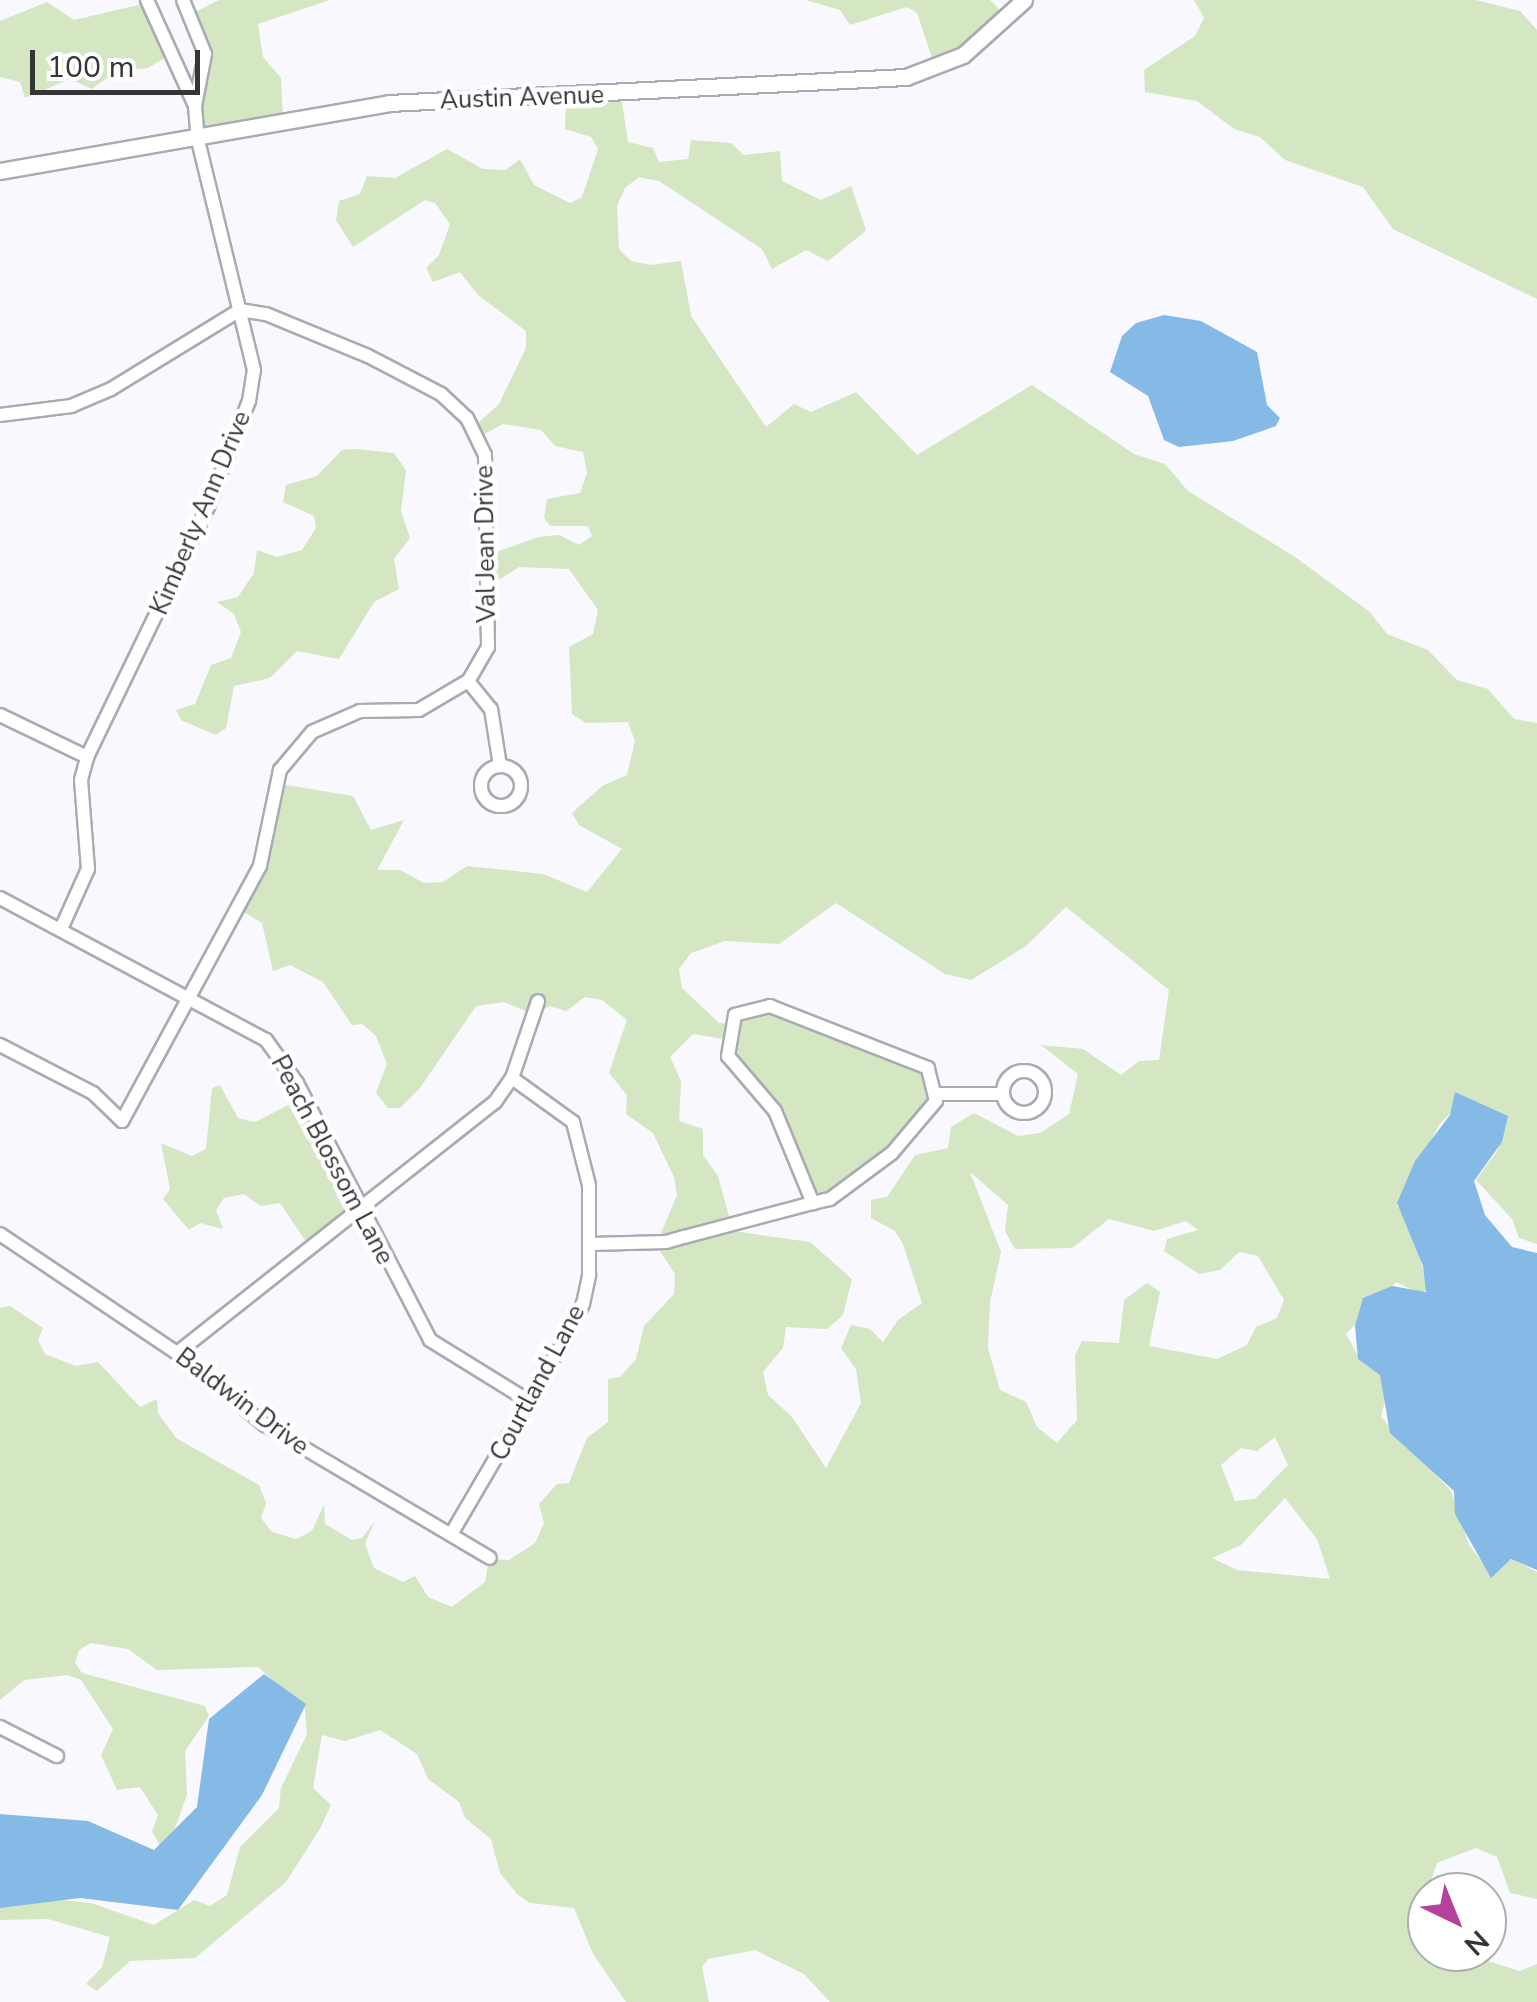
<!DOCTYPE html>
<html>
<head>
<meta charset="utf-8">
<style>
	body { margin:0 }
	#map { position:relative; width:1537px; height:2002px; overflow:hidden; background:#f8f8fe; font-family:"Nunito Sans",sans-serif }
	div>[style] { position:absolute }
	[style*='--x'] { left:calc(var(--x)*1px); top:calc(var(--y)*1px); width:calc(var(--w)*1px); rotate:calc(var(--a)*1deg) }
	.green>* { inset:0; background:#d4e6c2 }
	.water>* { inset:0; background:#86bae6 }
	.roads { filter:drop-shadow(2px 0 #aaaab2) drop-shadow(-2px 0 #aaaab2) drop-shadow(0 2px #aaaab2) drop-shadow(0 -2px #aaaab2) }
	.minor>* { height:12px; margin:-6px; padding:0 6px; transform-origin:6px; border-radius:6px; background:#fff }
	.minor>.ring { margin:-6px; padding:0; box-sizing:content-box; background:none; border:12px solid #fff; border-radius:50% }
	.tertiary>* { height:15px; margin:-7.5px; padding:0 7.5px; transform-origin:7.5px; border-radius:7.5px; background:#fff }
	span { translate:-50% -50%; white-space:nowrap; text-align:center; line-height:1.15; -webkit-text-stroke:9px #fff; paint-order:stroke }
	.street-label { font-size:25px; color:#353538 }
	.north { position:absolute; left:1407px; top:1872px; width:100px; height:100px; box-sizing:border-box; background:#fff; border:2px solid #aeaeaf; border-radius:50%; rotate:137deg; font-size:28px; font-weight:700; line-height:40px; text-align:center; color:#353538 }
	.north::after { content:''; display:block; margin:auto; width:35px; height:45px; background:#b5419b; clip-path:polygon(50% 0,100% 100%,50% 72%,0 100%) }
	.scale { position:absolute; left:30px; top:50px; width:170px; height:45px; box-sizing:border-box; border:5px solid #353538; border-top:0; padding-left:12px; font-size:30px; line-height:35px; white-space:nowrap; color:#353538; -webkit-text-stroke:8px #fff; paint-order:stroke }
</style>
</head>
<body>
<div id="map">
	<div class="green">
		<div style="clip-path:polygon(219px 0,330px 0,258px 24px,263px 57px,281px 78px,283px 120px,201px 142px,197px 94px,206px 53px,193px 13px)"></div>
		<div style="clip-path:polygon(806px 0,990px 0,1006px 16px,935px 67px,917px 13px,907px 7px,850px 25px,840px 10px)"></div>
		<div style="clip-path:polygon(1194px 0,1476px 0,1520px 11px,1537px 30px,1537px 299px,1393px 229px,1363px 187px,1285px 160px,1260px 137px,1234px 129px,1197px 101px,1145px 92px,1144px 70px,1195px 36px,1204px 18px)"></div>
		<div style="clip-path:polygon(47px 2px,74px 20px,147px 3px,168px 56px,148px 68px,115px 72px,92px 89px,70px 79px,25px 98px,20px 82px,0 77px,0 21px)"></div>
		<div style="clip-path:polygon(evenodd,621px 96px,628px 142px,653px 148px,659px 162px,688px 159px,691px 140px,731px 143px,744px 155px,780px 151px,782px 181px,821px 200px,851px 186px,866px 230px,862px 234px,828px 261px,806px 250px,772px 269px,762px 249px,659px 181px,639px 177px,625px 188px,617px 206px,619px 249px,631px 261px,651px 265px,681px 261px,691px 316px,766px 427px,794px 404px,811px 412px,856px 392px,917px 455px,1032px 385px,1134px 454px,1165px 464px,1188px 491px,1295px 557px,1370px 612px,1387px 634px,1428px 650px,1457px 680px,1488px 689px,1514px 719px,1537px 723px,1537px 1244px,1519px 1238px,1512px 1219px,1476px 1180px,1498px 1150px,1502px 1130px,1462px 1101px,1439px 1125px,1397px 1206px,1420px 1227px,1415px 1238px,1428px 1290px,1418px 1293px,1396px 1282px,1346px 1334px,1357px 1354px,1390px 1380px,1381px 1417px,1451px 1491px,1469px 1545px,1489px 1571px,1513px 1559px,1537px 1572px,1537px 1899px,1510px 1893px,1497px 1857px,1476px 1848px,1437px 1863px,1427px 1892px,1427px 1952px,1483px 1952px,1488px 1961px,1520px 1971px,1537px 1964px,1537px 2002px,830px 2002px,804px 1974px,755px 1950px,708px 1959px,702px 1967px,709px 2002px,626px 2002px,593px 1954px,574px 1908px,530px 1903px,517px 1894px,500px 1873px,491px 1839px,465px 1818px,459px 1802px,428px 1779px,417px 1754px,380px 1730px,345px 1741px,322px 1735px,313px 1788px,331px 1805px,321px 1827px,286px 1882px,195px 1958px,130px 1961px,97px 1991px,86px 1984px,102px 1967px,110px 1937px,48px 1919px,0 1920px,0 1894px,91px 1903px,154px 1925px,194px 1900px,210px 1906px,227px 1895px,240px 1847px,279px 1808px,281px 1788px,307px 1734px,305px 1709px,258px 1667px,157px 1670px,128px 1649px,91px 1643px,79px 1650px,75px 1663px,82px 1673px,205px 1706px,209px 1716px,185px 1751px,187px 1795px,171px 1839px,160px 1845px,152px 1832px,158px 1815px,140px 1787px,117px 1790px,101px 1755px,113px 1729px,81px 1680px,67px 1675px,24px 1680px,0 1700px,0 1308px,10px 1306px,43px 1328px,38px 1340px,45px 1354px,76px 1366px,98px 1362px,140px 1407px,157px 1399px,158px 1413px,176px 1438px,259px 1485px,266px 1503px,261px 1518px,272px 1532px,296px 1539px,312px 1531px,324px 1504px,325px 1524px,352px 1540px,362px 1538px,375px 1521px,365px 1544px,374px 1568px,403px 1582px,415px 1576px,428px 1597px,452px 1607px,485px 1582px,489px 1559px,509px 1560px,535px 1543px,544px 1523px,539px 1504px,557px 1484px,569px 1483px,587px 1438px,608px 1422px,608px 1379px,620px 1377px,636px 1359px,644px 1326px,674px 1294px,675px 1274px,656px 1245px,677px 1195px,674px 1177px,653px 1133px,626px 1114px,627px 1095px,609px 1073px,627px 1020px,602px 1000px,585px 997px,566px 1011px,550px 1006px,533px 1014px,504px 1002px,476px 1006px,420px 1088px,400px 1108px,388px 1108px,376px 1093px,387px 1064px,376px 1036px,362px 1024px,352px 1025px,323px 982px,290px 965px,273px 971px,262px 923px,237px 908px,263px 850px,280px 784px,353px 796px,371px 830px,404px 820px,377px 870px,400px 870px,424px 883px,443px 882px,467px 866px,543px 874px,587px 892px,622px 849px,579px 825px,572px 813px,602px 786px,627px 775px,635px 741px,628px 722px,586px 723px,572px 714px,569px 647px,593px 634px,598px 610px,569px 569px,519px 567px,491px 585px,490px 554px,539px 537px,559px 535px,579px 545px,592px 536px,588px 526px,550px 526px,544px 518px,547px 499px,580px 493px,587px 473px,583px 452px,555px 446px,541px 430px,503px 424px,479px 437px,475px 426px,499px 404px,526px 348px,526px 331px,478px 295px,460px 272px,433px 282px,426px 268px,439px 255px,450px 224px,435px 203px,425px 200px,353px 247px,336px 220px,339px 201px,360px 194px,367px 176px,395px 178px,447px 149px,483px 169px,506px 170px,520px 159px,534px 185px,570px 203px,582px 197px,598px 149px,591px 137px,565px 129px,566px 97px,621px 96px,836px 903px,945px 974px,971px 980px,1026px 946px,1066px 907px,1169px 990px,1159px 1060px,1139px 1061px,1121px 1075px,1083px 1049px,1041px 1045px,1078px 1074px,1069px 1114px,1040px 1133px,1018px 1136px,974px 1113px,951px 1127px,948px 1148px,915px 1155px,887px 1197px,871px 1200px,871px 1218px,895px 1231px,903px 1244px,922px 1303px,898px 1320px,883px 1342px,870px 1329px,851px 1325px,841px 1348px,856px 1369px,861px 1403px,826px 1468px,792px 1417px,768px 1395px,763px 1372px,783px 1348px,786px 1327px,827px 1329px,843px 1315px,852px 1279px,810px 1242px,733px 1231px,718px 1176px,703px 1155px,703px 1129px,679px 1121px,681px 1081px,670px 1057px,693px 1034px,730px 1040px,738px 1075px,774px 1110px,808px 1200px,843px 1187px,928px 1114px,932px 1091px,915px 1064px,784px 1014px,761px 1010px,738px 1025px,719px 1023px,682px 988px,679px 969px,691px 953px,725px 941px,779px 944px,836px 903px,621px 96px,970px 1172px,1008px 1205px,1005px 1231px,1015px 1249px,1072px 1248px,1109px 1219px,1154px 1231px,1186px 1221px,1198px 1230px,1167px 1239px,1164px 1251px,1199px 1274px,1220px 1270px,1239px 1252px,1258px 1256px,1284px 1300px,1277px 1318px,1256px 1327px,1247px 1345px,1217px 1359px,1149px 1346px,1160px 1292px,1147px 1283px,1124px 1300px,1119px 1343px,1082px 1341px,1075px 1355px,1077px 1420px,1057px 1443px,1037px 1427px,1026px 1402px,1000px 1390px,988px 1348px,990px 1302px,1001px 1252px,970px 1172px,621px 96px,1275px 1437px,1288px 1465px,1255px 1499px,1235px 1501px,1221px 1465px,1241px 1448px,1257px 1451px,1275px 1437px,621px 96px,1285px 1498px,1317px 1539px,1330px 1579px,1237px 1570px,1212px 1558px,1241px 1545px,1285px 1498px)"></div>
		<div style="clip-path:polygon(357px 449px,394px 453px,406px 470px,401px 511px,410px 538px,394px 559px,399px 589px,374px 602px,339px 659px,297px 651px,270px 678px,234px 686px,226px 728px,216px 735px,181px 720px,176px 710px,195px 704px,211px 665px,231px 658px,241px 632px,234px 614px,217px 602px,238px 597px,254px 573px,257px 550px,277px 557px,302px 550px,316px 528px,314px 516px,283px 502px,286px 485px,317px 476px,342px 450px)"></div>
		<div style="clip-path:polygon(220px 1085px,238px 1118px,255px 1122px,304px 1097px,361px 1208px,309px 1246px,280px 1203px,261px 1206px,244px 1194px,224px 1198px,216px 1210px,223px 1229px,200px 1223px,189px 1230px,163px 1199px,170px 1189px,161px 1143px,192px 1156px,206px 1149px,212px 1088px)"></div>
	</div>
	<div class="water">
		<div style="clip-path:polygon(1164px 315px,1201px 321px,1257px 352px,1267px 405px,1280px 418px,1276px 426px,1233px 441px,1179px 447px,1164px 440px,1148px 396px,1110px 372px,1122px 336px,1136px 323px)"></div>
		<div style="clip-path:polygon(1455px 1092px,1508px 1116px,1502px 1142px,1474px 1181px,1485px 1215px,1512px 1247px,1537px 1253px,1537px 1570px,1511px 1559px,1491px 1578px,1455px 1514px,1454px 1491px,1390px 1433px,1380px 1375px,1358px 1359px,1355px 1326px,1363px 1298px,1392px 1286px,1426px 1292px,1423px 1266px,1397px 1203px,1415px 1161px,1450px 1115px)"></div>
		<div style="clip-path:polygon(264px 1674px,306px 1704px,262px 1795px,178px 1910px,80px 1898px,0 1908px,0 1814px,88px 1821px,154px 1850px,197px 1807px,209px 1719px)"></div>
	</div>
	<div class="roads">
		<div class="minor">
			<div style="--x:147;--y:0;--w:116;--a:65.6"></div>
			<div style="--x:0;--y:415;--w:72;--a:-7.2"></div>
			<div style="--x:71;--y:406;--w:43;--a:-23"></div>
			<div style="--x:111;--y:389;--w:151;--a:-31.5"></div>
			<div style="--x:240;--y:310;--w:26;--a:9"></div>
			<div style="--x:266;--y:314;--w:110;--a:22.4"></div>
			<div style="--x:368;--y:356;--w:82;--a:27.5"></div>
			<div style="--x:441;--y:394;--w:35;--a:43"></div>
			<div style="--x:467;--y:418;--w:41;--a:64.1"></div>
			<div style="--x:485;--y:455;--w:192;--a:89.1"></div>
			<div style="--x:488;--y:647;--w:39;--a:120"></div>
			<div style="--x:468;--y:681;--w:57;--a:149.4"></div>
			<div style="--x:419;--y:710;--w:59;--a:179"></div>
			<div style="--x:360;--y:711;--w:52;--a:156.4"></div>
			<div style="--x:312;--y:732;--w:50;--a:130.1"></div>
			<div style="--x:280;--y:770;--w:98;--a:101.8"></div>
			<div style="--x:260;--y:866;--w:290;--a:118.4"></div>
			<div style="--x:122;--y:1121;--w:40;--a:-136"></div>
			<div style="--x:93;--y:1093;--w:105;--a:-152.7"></div>
			<div style="--x:468;--y:681;--w:36;--a:51"></div>
			<div style="--x:491;--y:709;--w:58;--a:81"></div>
			<div style="--x:0;--y:715;--w:97;--a:25.8"></div>
			<div class="ring" style="left:481px;top:766px;width:28px;height:28px"></div>
			<div style="--x:0;--y:898;--w:302;--a:28.1"></div>
			<div style="--x:266;--y:1040;--w:53;--a:54.2"></div>
			<div style="--x:297;--y:1083;--w:289;--a:62.6"></div>
			<div style="--x:430;--y:1340;--w:114;--a:31.7"></div>
			<div style="--x:61;--y:929;--w:66;--a:-65.8"></div>
			<div style="--x:88;--y:869;--w:89;--a:-94.5"></div>
			<div style="--x:81;--y:780;--w:24;--a:-75"></div>
			<div style="--x:87;--y:757;--w:278;--a:-64.2"></div>
			<div style="--x:208;--y:507;--w:114;--a:-68.9"></div>
			<div style="--x:249;--y:401;--w:31;--a:-81"></div>
			<div style="--x:254;--y:370;--w:236;--a:-103.7"></div>
			<div style="--x:198;--y:141;--w:35;--a:-95"></div>
			<div style="--x:195;--y:106;--w:53;--a:-79.1"></div>
			<div style="--x:205;--y:54;--w:58;--a:-112.2"></div>
			<div class="ring" style="left:1003px;top:1071px;width:30px;height:30px"></div>
			<div style="--x:935;--y:1094;--w:67;--a:0"></div>
			<div style="--x:0;--y:1234;--w:213;--a:33.9"></div>
			<div style="--x:177;--y:1353;--w:114;--a:39.3"></div>
			<div style="--x:265;--y:1425;--w:261;--a:30.6"></div>
			<div style="--x:591;--y:1244;--w:75;--a:-1.5"></div>
			<div style="--x:666;--y:1242;--w:19;--a:-16"></div>
			<div style="--x:684;--y:1237;--w:133;--a:-14.8"></div>
			<div style="--x:813;--y:1203;--w:12;--a:-14"></div>
			<div style="--x:825;--y:1200;--w:5;--a:-11"></div>
			<div style="--x:830;--y:1199;--w:77;--a:-36.6"></div>
			<div style="--x:892;--y:1153;--w:68;--a:-49.8"></div>
			<div style="--x:936;--y:1101;--w:34;--a:-104"></div>
			<div style="--x:928;--y:1068;--w:170;--a:-158.6"></div>
			<div style="--x:770;--y:1006;--w:36;--a:166"></div>
			<div style="--x:735;--y:1015;--w:42;--a:99.7"></div>
			<div style="--x:728;--y:1056;--w:72;--a:49.5"></div>
			<div style="--x:775;--y:1111;--w:100;--a:67.6"></div>
			<div style="--x:177;--y:1353;--w:405;--a:-38.3"></div>
			<div style="--x:495;--y:1102;--w:29;--a:-55"></div>
			<div style="--x:512;--y:1078;--w:81;--a:-71.3"></div>
			<div style="--x:453;--y:1531;--w:218;--a:-59.7"></div>
			<div style="--x:563;--y:1343;--w:44;--a:-62.9"></div>
			<div style="--x:583;--y:1304;--w:30;--a:-78"></div>
			<div style="--x:589;--y:1275;--w:90;--a:-90"></div>
			<div style="--x:589;--y:1185;--w:65;--a:-104.3"></div>
			<div style="--x:573;--y:1122;--w:75;--a:-144.2"></div>
			<div style="--x:0;--y:1727;--w:64;--a:27"></div>
		</div>
		<div class="tertiary">
			<div style="--x:0;--y:171;--w:395;--a:-9.9"></div>
			<div style="--x:389;--y:103;--w:518;--a:-2.88"></div>
			<div style="--x:906;--y:77;--w:61;--a:-21.1"></div>
			<div style="--x:963;--y:55;--w:82;--a:-42"></div>
		</div>
	</div>
	<div class="street-label">
		<span style="left:522px;top:98px;rotate:-2deg">Austin Avenue</span>
		<span style="left:201px;top:513px;rotate:-67deg">Kimberly Ann Drive</span>
		<span style="left:486px;top:544px;rotate:-91deg">Val Jean Drive</span>
		<span style="left:332px;top:1160px;rotate:62deg">Peach Blossom Lane</span>
		<span style="left:538px;top:1383px;rotate:-62deg">Courtland Lane</span>
		<span style="left:242px;top:1402px;rotate:37deg">Baldwin Drive</span>
	</div>
	<div class="north">N</div>
	<div class="scale">100 m</div>
</div>
</body>
</html>
